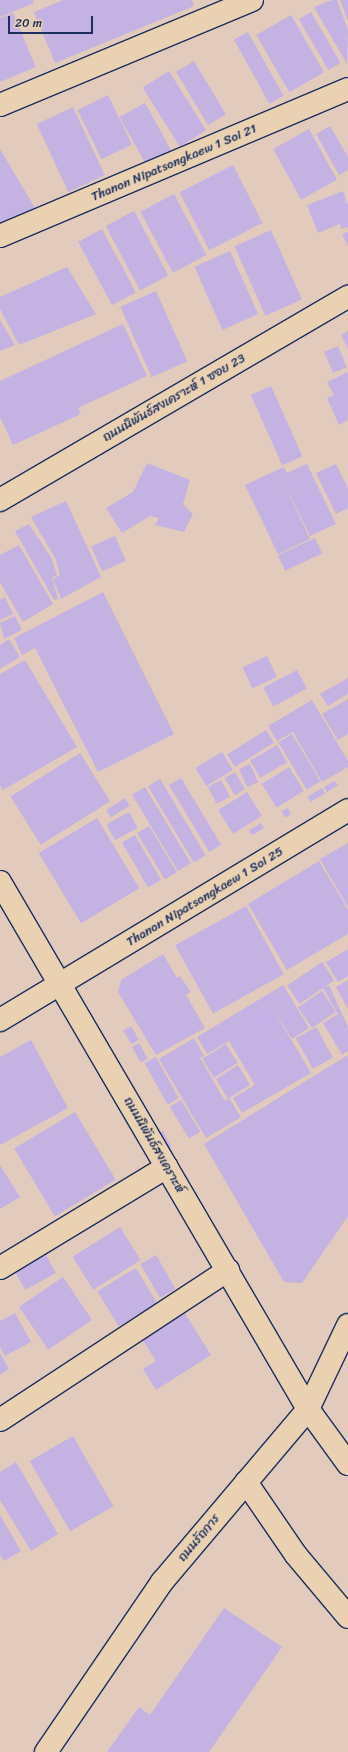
<!DOCTYPE html>
<html>
<head>
<meta charset="utf-8">
<style>
	body { margin:0 }
	#map { position:relative; width:348px; height:1752px; overflow:hidden; background:#e2cbbc; font-family:Sriracha,"Playpen Sans Thai",sans-serif }
	div>[style] { position:absolute }
	[style*='--x'] { left:calc(var(--x)*1px); top:calc(var(--y)*1px); width:calc(var(--w)*1px); rotate:calc(var(--a)*1deg) }
	.building>* { inset:0; background:#c4b2e2; transform-origin:0 0 }
	.roads { filter:drop-shadow(1px 0 #1b2f5e) drop-shadow(-1px 0 #1b2f5e) drop-shadow(0 1px #1b2f5e) drop-shadow(0 -1px #1b2f5e) }
	.street>* { height:22px; margin:-11px; padding:0 11px; transform-origin:11px; border-radius:11px; background:#ead1b2 }
	.secondary>* { height:22px; margin:-11px; padding:0 11px; transform-origin:11px; border-radius:11px; background:#ead1b2 }
	span { translate:-50% -50%; white-space:nowrap; text-align:center; line-height:1.15; -webkit-text-stroke:4px #ead1b2; paint-order:stroke }
	.street-label { font-size:13px; color:#1b2f5e }
	.scale { position:absolute; left:8px; top:16px; width:85px; height:18px; box-sizing:border-box; border:2px solid #1b2f5e; border-top:0; padding-left:5px; font-size:12px; line-height:14px; white-space:nowrap; color:#1b2f5e; -webkit-text-stroke:3px #ead1b2; paint-order:stroke }
</style>
</head>
<body>
<div id="map">
	<div class="building">
		<div style="clip-path:polygon(0 0,33px 0,34px 3px,0 17px)"></div>
		<div style="clip-path:polygon(63px 0,192px 0,194px 6px,55px 63px,34px 12px)"></div>
		<div style="clip-path:polygon(332px 0,337px 0,348px 30px,347px 64px,314px 7px)"></div>
		<div style="clip-path:polygon(340px 0,348px 0,348px 21px)"></div>
		<div style="left:311px;top:12px;width:59px;height:14px;rotate:60deg"></div>
		<div style="clip-path:polygon(13px 13px,36px 67px,0 82px,0 18px)"></div>
		<div style="left:291px;top:15px;width:66px;height:40px;rotate:60deg"></div>
		<div style="left:248px;top:32px;width:73px;height:16px;rotate:61deg"></div>
		<div style="left:194px;top:61px;width:62px;height:21px;rotate:59deg"></div>
		<div style="left:169px;top:71px;width:70px;height:31px;rotate:58deg"></div>
		<div style="left:108px;top:95px;width:55px;height:34px;rotate:64deg"></div>
		<div style="left:145px;top:103px;width:56px;height:29px;rotate:61deg"></div>
		<div style="left:73px;top:107px;width:75px;height:40px;rotate:65deg"></div>
		<div style="clip-path:polygon(330px 126px,348px 157px,348px 170px,339px 175px,316px 134px)"></div>
		<div style="left:309px;top:129px;width:58px;height:41px;rotate:61deg"></div>
		<div style="clip-path:polygon(0 149px,35px 208px,0 229px)"></div>
		<div style="left:233px;top:165px;width:65px;height:60px;rotate:63deg"></div>
		<div style="clip-path:polygon(343px 191px,348px 205px,348px 227px,341px 229px,340px 224px,318px 233px,307px 205px)"></div>
		<div style="left:174px;top:194px;width:69px;height:38px;rotate:62deg"></div>
		<div style="left:134px;top:211px;width:73px;height:32px;rotate:62deg"></div>
		<div style="left:102px;top:229px;width:72px;height:27px;rotate:62deg"></div>
		<div style="left:271px;top:230px;width:76px;height:40px;rotate:66deg"></div>
		<div style="clip-path:polygon(348px 232px,348px 247px,342px 234px)"></div>
		<div style="left:230px;top:251px;width:69px;height:39px;rotate:66deg"></div>
		<div style="clip-path:polygon(67px 267px,96px 314px,19px 345px,0 309px,0 297px)"></div>
		<div style="left:156px;top:291px;width:77px;height:39px;rotate:66deg"></div>
		<div style="clip-path:polygon(0 320px,15px 345px,0 351px)"></div>
		<div style="clip-path:polygon(123px 324px,147px 376px,78px 408px,81px 414px,13px 445px,0 417px,0 381px)"></div>
		<div style="clip-path:polygon(348px 331px,348px 349px,341px 335px)"></div>
		<div style="left:338px;top:346px;width:23px;height:15px;rotate:67deg"></div>
		<div style="clip-path:polygon(348px 372px,348px 420px,339px 425px,327px 398px,334px 395px,327px 382px)"></div>
		<div style="left:271px;top:386px;width:77px;height:22px;rotate:66deg"></div>
		<div style="clip-path:polygon(147px 463px,190px 480px,183px 504px,193px 514px,184px 532px,155px 525px,159px 518px,150px 516px,122px 533px,106px 508px,133px 492px)"></div>
		<div style="clip-path:polygon(307px 464px,336px 524px,310px 536px,280px 476px,310px 539px,278px 554px,245px 485px,284px 467px,287px 473px)"></div>
		<div style="clip-path:polygon(336px 464px,348px 489px,348px 508px,336px 514px,316px 473px)"></div>
		<div style="clip-path:polygon(66px 501px,101px 577px,61px 599px,53px 579px,60px 575px,55px 558px,31px 517px)"></div>
		<div style="clip-path:polygon(29px 524px,52px 559px,57px 575px,52px 578px,58px 599px,54px 600px,15px 531px)"></div>
		<div style="left:115px;top:536px;width:27px;height:26px;rotate:66deg"></div>
		<div style="left:315px;top:538px;width:17px;height:41px;rotate:65deg"></div>
		<div style="clip-path:polygon(19px 545px,53px 604px,23px 622px,0 582px,0 555px)"></div>
		<div style="clip-path:polygon(103px 592px,174px 734px,98px 772px,35px 648px,22px 655px,14px 638px)"></div>
		<div style="clip-path:polygon(5px 597px,13px 614px,0 620px,0 600px)"></div>
		<div style="clip-path:polygon(15px 616px,22px 630px,4px 639px,0 623px)"></div>
		<div style="clip-path:polygon(9px 639px,20px 657px,0 669px,0 645px)"></div>
		<div style="left:267px;top:656px;width:23px;height:27px;rotate:65deg"></div>
		<div style="clip-path:polygon(25px 660px,77px 747px,3px 790px,0 785px,0 674px)"></div>
		<div style="left:297px;top:670px;width:21px;height:38px;rotate:62deg"></div>
		<div style="clip-path:polygon(348px 678px,348px 694px,328px 706px,320px 694px)"></div>
		<div style="clip-path:polygon(348px 699px,348px 734px,338px 740px,322px 714px)"></div>
		<div style="clip-path:polygon(312px 700px,348px 761px,348px 767px,322px 782px,293px 732px,277px 741px,268px 726px)"></div>
		<div style="left:266px;top:730px;width:15px;height:46px;rotate:58deg"></div>
		<div style="left:292px;top:734px;width:55px;height:16px;rotate:59deg"></div>
		<div style="left:277px;top:745px;width:20px;height:31px;rotate:60deg"></div>
		<div style="left:222px;top:752px;width:21px;height:31px;rotate:59deg"></div>
		<div style="left:80px;top:753px;width:57px;height:82px;rotate:58deg"></div>
		<div style="left:250px;top:764px;width:20px;height:12px;rotate:66deg"></div>
		<div style="left:289px;top:767px;width:28px;height:32px;rotate:58deg"></div>
		<div style="left:235px;top:772px;width:20px;height:12px;rotate:60deg"></div>
		<div style="left:181px;top:778px;width:78px;height:14px;rotate:59deg"></div>
		<div style="left:160px;top:779px;width:89px;height:14px;rotate:59deg"></div>
		<div style="left:221px;top:780px;width:19px;height:15px;rotate:62deg"></div>
		<div style="clip-path:polygon(335px 781px,338px 785px,327px 792px,324px 787px)"></div>
		<div style="left:145px;top:787px;width:89px;height:15px;rotate:59deg"></div>
		<div style="left:322px;top:788px;width:6px;height:17px;rotate:59deg"></div>
		<div style="left:247px;top:792px;width:28px;height:34px;rotate:58deg"></div>
		<div style="left:125px;top:798px;width:9px;height:22px;rotate:58deg"></div>
		<div style="left:288px;top:808px;width:7px;height:7px;rotate:63deg"></div>
		<div style="left:129px;top:812px;width:18px;height:26px;rotate:61deg"></div>
		<div style="left:97px;top:818px;width:82px;height:68px;rotate:59deg"></div>
		<div style="left:261px;top:823px;width:6px;height:14px;rotate:59deg"></div>
		<div style="left:149px;top:826px;width:54px;height:14px;rotate:59deg"></div>
		<div style="left:135px;top:835px;width:52px;height:15px;rotate:60deg"></div>
		<div style="clip-path:polygon(348px 843px,348px 907px,320px 859px)"></div>
		<div style="clip-path:polygon(319px 861px,348px 910px,348px 934px,287px 970px,248px 904px)"></div>
		<div style="left:246px;top:906px;width:78px;height:81px;rotate:61deg"></div>
		<div style="clip-path:polygon(348px 949px,348px 976px,338px 982px,326px 962px)"></div>
		<div style="clip-path:polygon(163px 954px,177px 978px,180px 976px,191px 992px,186px 995px,205px 1028px,156px 1055px,118px 992px,121px 980px)"></div>
		<div style="left:322px;top:962px;width:22px;height:42px;rotate:56deg"></div>
		<div style="clip-path:polygon(348px 980px,348px 1009px,336px 987px)"></div>
		<div style="clip-path:polygon(283px 985px,309px 1028px,292px 1039px,267px 999px,311px 1073px,242px 1113px,233px 1098px,255px 1085px,229px 1041px,207px 1054px,197px 1037px)"></div>
		<div style="clip-path:polygon(329px 985px,348px 1027px,348px 1051px,342px 1055px,323px 1023px,338px 1014px,323px 988px)"></div>
		<div style="left:322px;top:991px;width:25px;height:29px;rotate:56deg"></div>
		<div style="left:131px;top:1026px;width:16px;height:9px;rotate:60deg"></div>
		<div style="left:316px;top:1027px;width:35px;height:23px;rotate:61deg"></div>
		<div style="clip-path:polygon(194px 1038px,204px 1056px,200px 1058px,225px 1101px,228px 1099px,216px 1079px,238px 1065px,250px 1085px,229px 1098px,241px 1117px,206px 1138px,159px 1059px)"></div>
		<div style="clip-path:polygon(31px 1040px,68px 1108px,0 1145px,0 1057px)"></div>
		<div style="left:139px;top:1043px;width:18px;height:8px;rotate:61deg"></div>
		<div style="left:226px;top:1044px;width:22px;height:28px;rotate:58deg"></div>
		<div style="clip-path:polygon(348px 1055px,348px 1216px,302px 1283px,284px 1282px,204px 1144px)"></div>
		<div style="left:156px;top:1057px;width:47px;height:13px;rotate:61deg"></div>
		<div style="left:181px;top:1100px;width:37px;height:13px;rotate:59deg"></div>
		<div style="left:75px;top:1112px;width:79px;height:71px;rotate:59deg"></div>
		<div style="left:163px;top:1131px;width:18px;height:8px;rotate:63deg"></div>
		<div style="clip-path:polygon(0 1165px,20px 1197px,0 1209px)"></div>
		<div style="left:120px;top:1227px;width:39px;height:56px;rotate:58deg"></div>
		<div style="left:37px;top:1239px;width:39px;height:35px;rotate:61deg"></div>
		<div style="left:156px;top:1255px;width:39px;height:18px;rotate:60deg"></div>
		<div style="left:136px;top:1268px;width:41px;height:45px;rotate:59deg"></div>
		<div style="left:63px;top:1277px;width:52px;height:53px;rotate:56deg"></div>
		<div style="clip-path:polygon(184px 1312px,211px 1355px,156px 1390px,143px 1369px,156px 1361px,142px 1339px)"></div>
		<div style="clip-path:polygon(15px 1313px,31px 1342px,5px 1356px,0 1347px,0 1321px)"></div>
		<div style="clip-path:polygon(0 1353px,9px 1369px,0 1375px)"></div>
		<div style="left:73px;top:1436px;width:81px;height:50px;rotate:60deg"></div>
		<div style="clip-path:polygon(16px 1462px,58px 1534px,31px 1551px,0 1500px,0 1472px)"></div>
		<div style="clip-path:polygon(0 1515px,21px 1551px,4px 1561px,0 1555px)"></div>
		<div style="clip-path:polygon(224px 1608px,282px 1647px,209px 1752px,107px 1752px,139px 1707px,150px 1715px)"></div>
	</div>
	<div class="roads">
		<div class="street">
			<div style="--x:0;--y:105;--w:273;--a:-22.6"></div>
			<div style="--x:0;--y:236;--w:378;--a:-22.9"></div>
			<div style="--x:0;--y:1020;--w:406;--a:-31.1"></div>
			<div style="--x:0;--y:1268;--w:195;--a:-31.2"></div>
			<div style="--x:0;--y:1420;--w:273;--a:-33.3"></div>
		</div>
		<div class="secondary">
			<div style="--x:0;--y:500;--w:403;--a:-30.3"></div>
			<div style="--x:0;--y:882;--w:610;--a:59.7"></div>
			<div style="--x:308;--y:1409;--w:68;--a:54"></div>
			<div style="--x:246;--y:1482;--w:88;--a:55.6"></div>
			<div style="--x:296;--y:1555;--w:81;--a:50"></div>
			<div style="--x:46;--y:1752;--w:206;--a:-55.7"></div>
			<div style="--x:162;--y:1582;--w:226;--a:-49.8"></div>
			<div style="--x:308;--y:1409;--w:93;--a:-64.5"></div>
		</div>
	</div>
	<div class="street-label">
		<span style="left:174px;top:163px;rotate:-23deg">Thanon Nipatsongkaew 1 Soi 21</span>
		<span style="left:174px;top:398px;rotate:-30deg">ถนนนิพันธ์สงเคราะห์ 1 ซอย 23</span>
		<span style="left:205px;top:897px;rotate:-31deg">Thanon Nipatsongkaew 1 Soi 25</span>
		<span style="left:154px;top:1145px;rotate:60deg">ถนนนิพันธ์สงเคราะห์</span>
		<span style="left:199px;top:1538px;rotate:-50deg">ถนนรัถการ</span>
	</div>
	<div class="scale">20 m</div>
</div>
</body>
</html>
